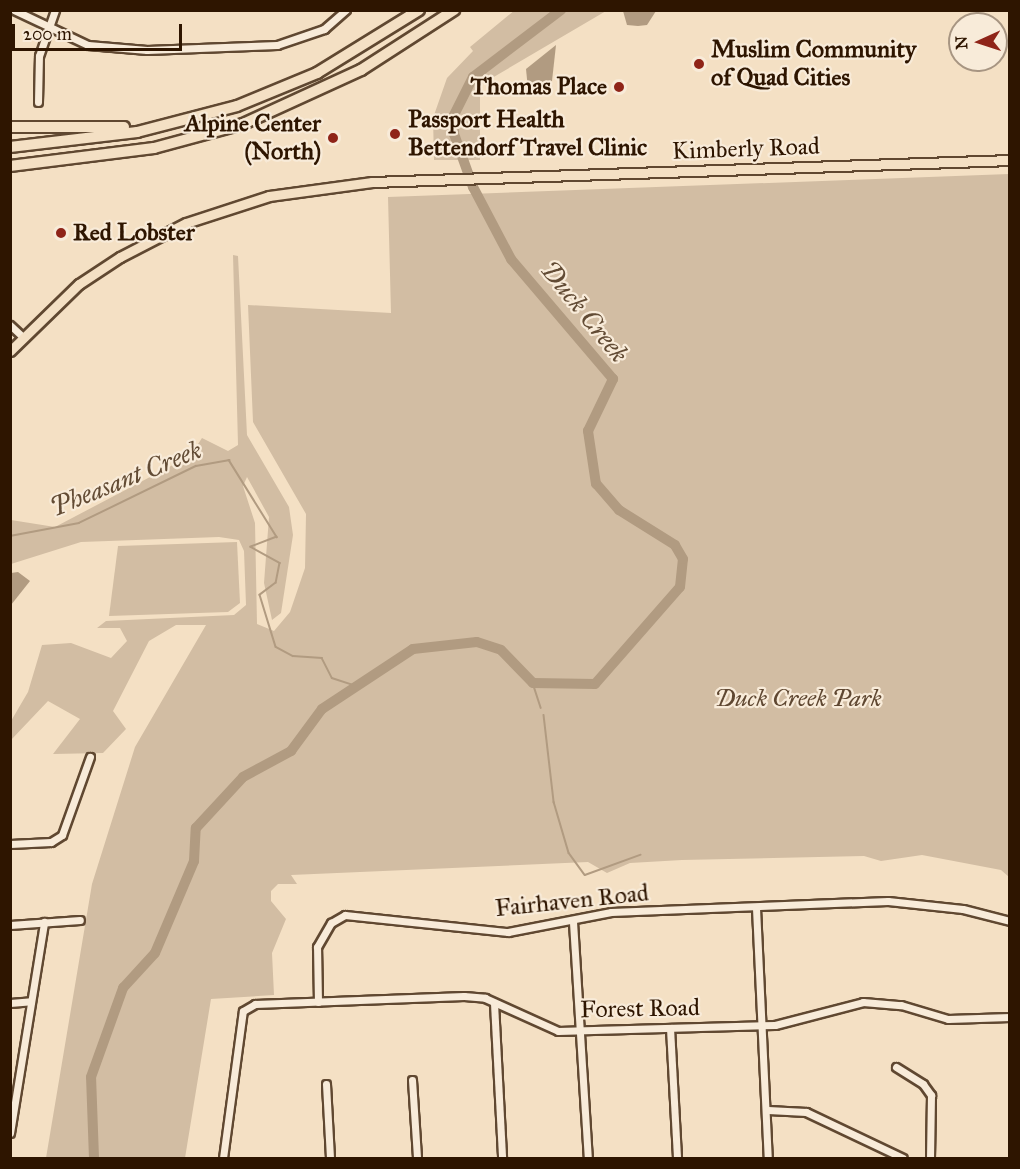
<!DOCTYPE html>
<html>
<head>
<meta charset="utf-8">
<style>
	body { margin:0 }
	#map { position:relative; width:1020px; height:1169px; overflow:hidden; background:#f4e0c4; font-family:"IM FELL Great Primer",serif }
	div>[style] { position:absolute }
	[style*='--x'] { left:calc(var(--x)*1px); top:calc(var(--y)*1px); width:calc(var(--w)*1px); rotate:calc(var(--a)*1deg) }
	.green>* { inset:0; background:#d2bda3 }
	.water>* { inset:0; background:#b19b81 }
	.stream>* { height:1.5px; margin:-0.75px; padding:0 0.75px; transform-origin:0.75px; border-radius:0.75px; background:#b19b81 }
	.river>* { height:10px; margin:-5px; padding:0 5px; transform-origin:5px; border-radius:5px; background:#b19b81 }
	.roads { filter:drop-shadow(2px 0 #604831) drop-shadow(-2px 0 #604831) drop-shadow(0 2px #604831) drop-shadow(0 -2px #604831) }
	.minor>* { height:7px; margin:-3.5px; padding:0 3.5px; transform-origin:3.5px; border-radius:3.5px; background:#f8ebd9 }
	.major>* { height:9px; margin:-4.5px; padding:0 4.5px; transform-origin:4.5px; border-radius:4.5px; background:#f4e0c4 }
	.highway>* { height:10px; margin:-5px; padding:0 5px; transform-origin:5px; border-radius:5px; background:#f4e0c4 }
	.dots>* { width:16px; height:16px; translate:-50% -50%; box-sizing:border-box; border:3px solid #f8ebd9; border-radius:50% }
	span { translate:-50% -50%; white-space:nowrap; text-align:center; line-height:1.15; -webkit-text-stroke:4.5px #f8ebd9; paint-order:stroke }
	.poi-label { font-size:24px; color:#2e1500; font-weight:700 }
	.left { translate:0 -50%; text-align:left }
	.right { translate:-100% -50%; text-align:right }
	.street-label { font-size:24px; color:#2e1500 }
	.park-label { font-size:24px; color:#5f4731; font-style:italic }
	.water-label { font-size:26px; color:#624b34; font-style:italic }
	.frame { position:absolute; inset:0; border:12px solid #2e1500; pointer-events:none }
	.north { position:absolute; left:948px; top:12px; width:60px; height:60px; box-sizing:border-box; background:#f8ebd9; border:2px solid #a79582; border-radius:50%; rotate:267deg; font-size:16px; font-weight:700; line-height:24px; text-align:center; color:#2e1500 }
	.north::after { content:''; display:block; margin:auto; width:21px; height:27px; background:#8f2418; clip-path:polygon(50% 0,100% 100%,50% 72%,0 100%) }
	.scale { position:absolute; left:12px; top:24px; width:170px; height:27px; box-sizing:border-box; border:3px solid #2e1500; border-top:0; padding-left:8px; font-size:18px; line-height:21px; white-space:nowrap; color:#2e1500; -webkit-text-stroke:4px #f8ebd9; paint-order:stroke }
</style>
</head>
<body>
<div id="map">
	<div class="green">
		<div style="clip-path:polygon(515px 10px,606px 11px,480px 85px,480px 160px,434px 160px,433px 118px,447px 78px,473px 51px,470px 47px)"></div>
		<div style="clip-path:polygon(1009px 174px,1009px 877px,1001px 870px,922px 855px,881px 861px,864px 856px,682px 860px,630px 863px,607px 873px,588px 862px,291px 875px,297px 884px,278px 884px,271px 891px,271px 901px,286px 919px,272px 953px,274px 995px,211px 999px,185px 1158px,46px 1158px,92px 884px,135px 747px,206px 625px,176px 625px,149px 641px,113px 711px,126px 729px,103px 753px,53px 754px,80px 719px,48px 701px,11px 740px,11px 721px,28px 692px,42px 645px,71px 643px,111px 658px,127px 641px,120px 628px,97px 628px,106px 621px,234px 615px,246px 605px,244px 551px,239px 540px,219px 537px,81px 542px,11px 564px,11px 520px,55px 527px,190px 456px,202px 438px,228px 451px,238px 445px,233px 255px,238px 256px,247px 435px,289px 507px,293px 535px,281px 613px,272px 620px,264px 583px,269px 517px,247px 477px,243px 486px,255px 523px,257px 624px,274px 631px,290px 612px,305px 568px,306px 514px,253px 422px,248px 305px,391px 313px,388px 197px)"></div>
		<div style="clip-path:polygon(237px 542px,240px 603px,228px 612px,109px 616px,118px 546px)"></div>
	</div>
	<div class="water">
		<div style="clip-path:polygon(623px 11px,623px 10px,656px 11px,647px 25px,638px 26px,627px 25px)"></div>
		<div style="clip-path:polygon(556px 45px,552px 81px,528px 89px,526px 69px)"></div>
		<div style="clip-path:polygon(18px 572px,30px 581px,11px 605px,11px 573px)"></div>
	</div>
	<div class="stream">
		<div style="--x:10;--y:536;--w:70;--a:-10.7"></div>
		<div style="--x:79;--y:523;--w:130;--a:-26"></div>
		<div style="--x:196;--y:466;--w:34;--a:-10"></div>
		<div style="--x:229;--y:460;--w:91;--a:58.1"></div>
		<div style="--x:277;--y:537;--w:28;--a:159"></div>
		<div style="--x:251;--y:547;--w:33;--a:29"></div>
		<div style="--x:280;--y:563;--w:20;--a:101"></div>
		<div style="--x:276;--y:583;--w:20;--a:143"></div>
		<div style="--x:260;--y:595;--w:54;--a:72.9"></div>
		<div style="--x:276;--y:647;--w:19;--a:28"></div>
		<div style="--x:293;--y:656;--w:29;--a:4"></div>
		<div style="--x:322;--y:658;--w:22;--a:63"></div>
		<div style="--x:332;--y:678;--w:29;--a:18"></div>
		<div style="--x:533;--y:683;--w:26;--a:72"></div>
		<div style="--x:544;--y:715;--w:88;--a:83.4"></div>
		<div style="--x:554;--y:802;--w:53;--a:73.6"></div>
		<div style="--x:569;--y:853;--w:27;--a:54"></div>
		<div style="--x:585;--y:875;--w:59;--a:-20"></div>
	</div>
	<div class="river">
		<div style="--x:94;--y:1158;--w:81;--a:-92.1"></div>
		<div style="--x:91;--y:1077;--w:95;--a:-70.2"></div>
		<div style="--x:123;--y:988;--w:47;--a:-47.6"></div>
		<div style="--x:155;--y:953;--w:100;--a:-67"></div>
		<div style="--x:194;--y:861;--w:33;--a:-87"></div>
		<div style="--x:196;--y:828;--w:69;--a:-47.3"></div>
		<div style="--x:243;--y:777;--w:55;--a:-28.4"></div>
		<div style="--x:291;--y:751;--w:52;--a:-53.6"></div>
		<div style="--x:322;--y:709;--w:109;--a:-33.4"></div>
		<div style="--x:413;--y:649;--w:64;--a:-6.2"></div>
		<div style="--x:477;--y:642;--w:25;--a:18"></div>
		<div style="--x:501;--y:650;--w:46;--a:45.9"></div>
		<div style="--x:533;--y:683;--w:62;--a:0.9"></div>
		<div style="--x:595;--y:684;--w:129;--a:-48.8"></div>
		<div style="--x:680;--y:587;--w:28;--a:-84"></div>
		<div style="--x:683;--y:559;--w:16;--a:-120"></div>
		<div style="--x:675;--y:545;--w:66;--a:-148"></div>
		<div style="--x:619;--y:510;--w:35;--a:-131"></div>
		<div style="--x:596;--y:484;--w:54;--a:-98.6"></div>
		<div style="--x:588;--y:431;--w:58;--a:-64.3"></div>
		<div style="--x:613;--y:379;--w:157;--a:-130.4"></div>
		<div style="--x:511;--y:259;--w:81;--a:-117.8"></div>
		<div style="--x:473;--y:187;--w:56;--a:-109.7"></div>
		<div style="--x:454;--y:134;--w:17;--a:-93"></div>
		<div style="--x:453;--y:117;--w:45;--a:-63.4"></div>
		<div style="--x:473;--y:77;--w:111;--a:-37.3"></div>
	</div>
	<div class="roads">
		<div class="minor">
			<div style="--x:14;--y:10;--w:82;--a:25.3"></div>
			<div style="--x:88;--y:45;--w:59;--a:4.8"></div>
			<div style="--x:147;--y:50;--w:130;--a:-2.2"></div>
			<div style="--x:277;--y:45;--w:50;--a:-18.8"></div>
			<div style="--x:324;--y:29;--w:29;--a:-41"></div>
			<div style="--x:38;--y:102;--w:46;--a:-88.8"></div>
			<div style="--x:39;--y:56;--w:49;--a:-70.8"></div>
			<div style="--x:10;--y:325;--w:18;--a:43"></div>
			<div style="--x:10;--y:844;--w:41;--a:-2.8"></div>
			<div style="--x:51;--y:842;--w:13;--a:-32"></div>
			<div style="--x:62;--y:835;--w:83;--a:-70.3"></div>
			<div style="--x:756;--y:908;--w:250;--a:87.3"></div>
			<div style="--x:573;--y:922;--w:236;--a:86.4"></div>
			<div style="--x:10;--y:925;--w:70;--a:-4.1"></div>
			<div style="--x:318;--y:1002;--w:55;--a:-91"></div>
			<div style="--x:317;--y:947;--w:28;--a:-60"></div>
			<div style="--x:331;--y:923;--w:16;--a:-30"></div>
			<div style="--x:345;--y:915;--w:164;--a:6"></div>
			<div style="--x:508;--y:932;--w:105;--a:-11"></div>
			<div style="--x:611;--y:912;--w:277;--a:-2.3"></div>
			<div style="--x:888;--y:901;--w:75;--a:6.1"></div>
			<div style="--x:963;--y:909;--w:49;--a:14.3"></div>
			<div style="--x:10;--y:1003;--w:21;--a:-5"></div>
			<div style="--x:494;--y:1003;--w:155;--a:87"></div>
			<div style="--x:670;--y:1028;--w:130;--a:86.9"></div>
			<div style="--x:896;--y:1067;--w:32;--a:32"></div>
			<div style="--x:923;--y:1084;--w:14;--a:54"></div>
			<div style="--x:931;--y:1095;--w:63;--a:90.9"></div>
			<div style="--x:412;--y:1080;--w:78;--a:86.3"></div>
			<div style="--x:326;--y:1084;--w:74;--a:86.9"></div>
			<div style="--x:768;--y:1110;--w:38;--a:3"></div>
			<div style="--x:806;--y:1112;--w:107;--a:25.4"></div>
			<div style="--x:10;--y:1133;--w:214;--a:-80.8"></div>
			<div style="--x:223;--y:1158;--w:148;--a:-82.3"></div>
			<div style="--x:243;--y:1011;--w:14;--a:-30"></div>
			<div style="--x:255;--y:1004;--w:209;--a:-2.2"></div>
			<div style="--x:464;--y:996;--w:21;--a:5"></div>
			<div style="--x:485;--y:998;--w:80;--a:24.3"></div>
			<div style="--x:558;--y:1031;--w:217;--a:-1.6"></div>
			<div style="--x:775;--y:1025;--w:91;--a:-14.6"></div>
			<div style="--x:863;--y:1002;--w:38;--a:5"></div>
			<div style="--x:901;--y:1005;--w:49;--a:16.6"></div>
			<div style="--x:948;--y:1019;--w:62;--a:-1.8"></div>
		</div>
		<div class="major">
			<div style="--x:10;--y:351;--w:96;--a:-44.2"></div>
			<div style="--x:79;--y:284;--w:49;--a:-33.4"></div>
			<div style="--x:120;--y:257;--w:74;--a:-27.3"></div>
			<div style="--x:186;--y:223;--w:87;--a:-18"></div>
			<div style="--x:269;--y:196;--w:104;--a:-7.7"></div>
			<div style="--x:372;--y:182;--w:638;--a:-1.97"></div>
		</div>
		<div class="highway">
			<div style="--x:10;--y:127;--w:114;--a:0"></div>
			<div style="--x:10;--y:147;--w:128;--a:-6.7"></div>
			<div style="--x:137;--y:132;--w:103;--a:-14.6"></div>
			<div style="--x:237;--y:106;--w:87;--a:-22.4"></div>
			<div style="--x:317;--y:73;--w:120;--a:-31.7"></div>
			<div style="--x:10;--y:166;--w:145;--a:-7.1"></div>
			<div style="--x:154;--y:148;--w:92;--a:-15.1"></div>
			<div style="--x:243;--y:124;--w:130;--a:-24.6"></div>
			<div style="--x:361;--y:70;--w:111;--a:-32.8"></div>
		</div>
	</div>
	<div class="dots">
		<div style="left:699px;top:64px;background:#8f2418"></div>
		<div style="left:619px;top:87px;background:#8f2418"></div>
		<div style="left:395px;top:134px;background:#8f2418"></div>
		<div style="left:333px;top:138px;background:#8f2418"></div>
		<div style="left:61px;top:233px;background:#8f2418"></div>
	</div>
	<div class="poi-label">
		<span class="left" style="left:711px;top:64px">Muslim Community<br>of Quad Cities</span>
		<span class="right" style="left:607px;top:87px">Thomas Place</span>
		<span class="left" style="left:408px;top:134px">Passport Health<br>Bettendorf Travel Clinic</span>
		<span class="right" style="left:321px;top:138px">Alpine Center<br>(North)</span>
		<span class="left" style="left:73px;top:233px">Red Lobster</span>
	</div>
	<div class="street-label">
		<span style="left:746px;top:149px;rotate:-2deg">Kimberly Road</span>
		<span style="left:572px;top:901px;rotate:-6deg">Fairhaven Road</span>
		<span style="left:640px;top:1009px;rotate:-1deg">Forest Road</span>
	</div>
	<div class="park-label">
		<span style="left:798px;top:699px">Duck Creek Park</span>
	</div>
	<div class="water-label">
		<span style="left:584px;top:312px;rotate:51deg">Duck Creek</span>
		<span style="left:126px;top:479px;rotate:-22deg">Pheasant Creek</span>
	</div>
	<div class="frame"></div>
	<div class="north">N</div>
	<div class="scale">200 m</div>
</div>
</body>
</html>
